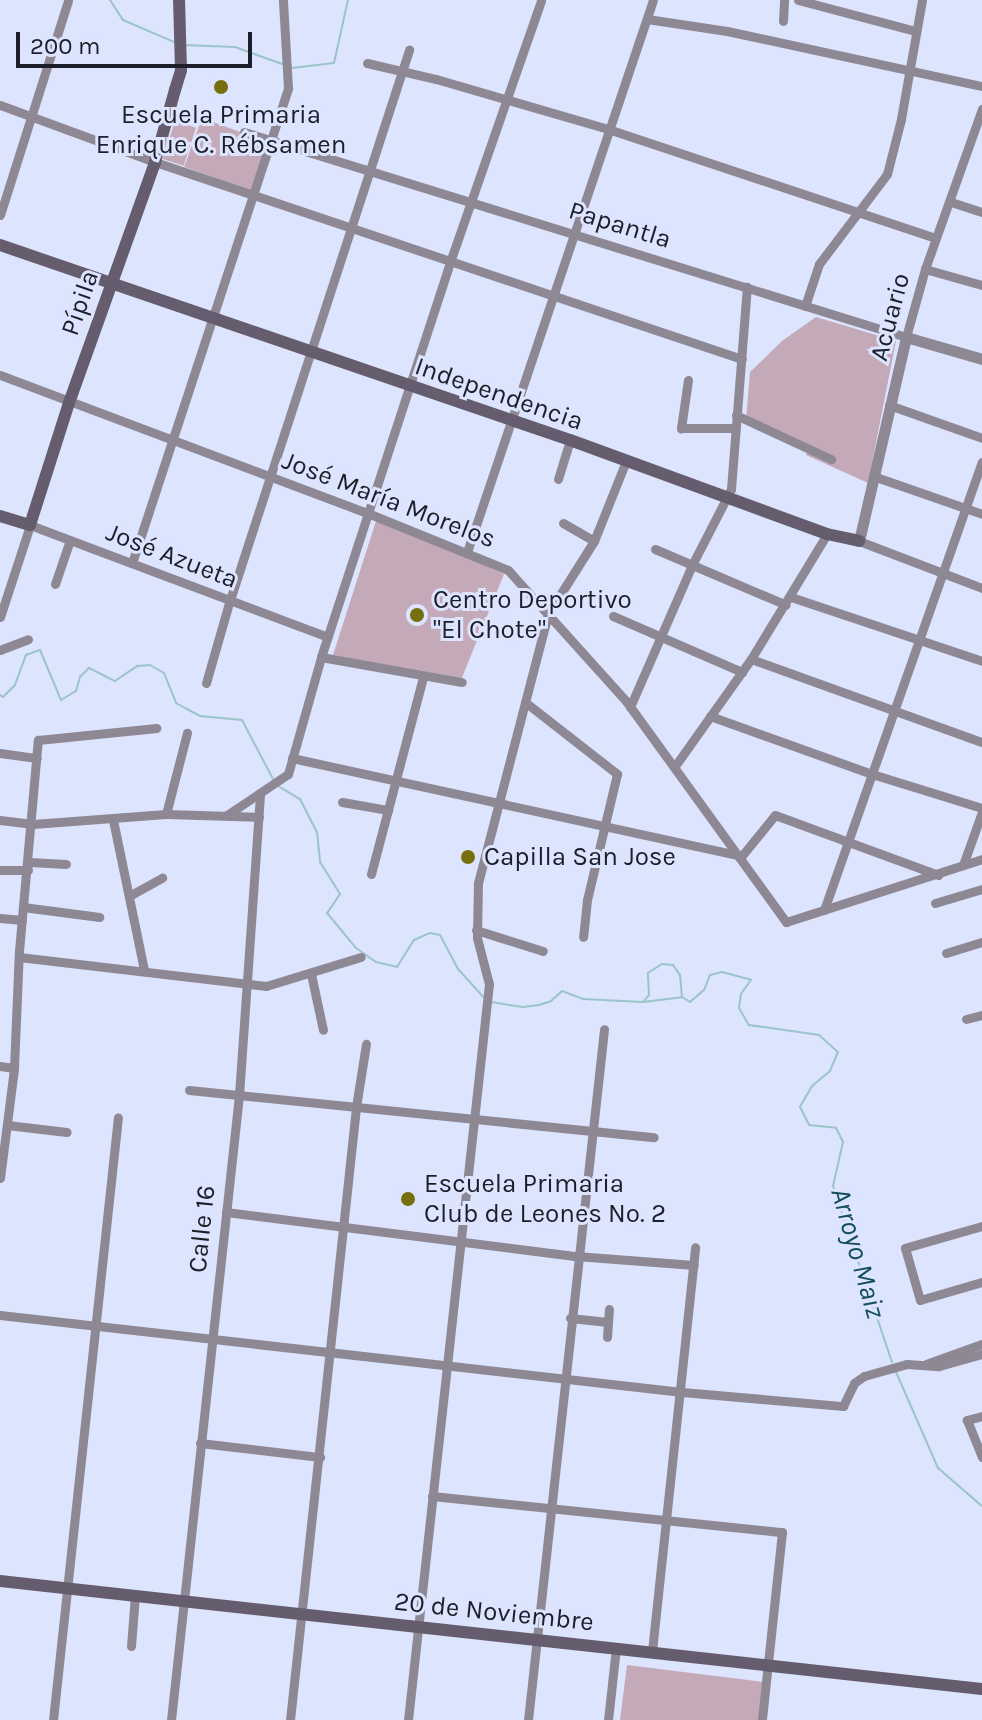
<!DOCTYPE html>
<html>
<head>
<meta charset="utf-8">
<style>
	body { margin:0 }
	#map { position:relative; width:982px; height:1720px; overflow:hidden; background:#dde4fd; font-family:Karla,sans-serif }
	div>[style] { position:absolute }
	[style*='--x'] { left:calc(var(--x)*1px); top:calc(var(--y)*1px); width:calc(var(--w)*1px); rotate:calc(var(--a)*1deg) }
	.green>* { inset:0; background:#c4a9b9; transform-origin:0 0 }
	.stream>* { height:2px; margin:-1px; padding:0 1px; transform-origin:1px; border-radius:1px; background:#9bc4ca }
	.minor>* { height:9px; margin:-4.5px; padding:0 4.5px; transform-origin:4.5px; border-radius:4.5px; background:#8e8894 }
	.tertiary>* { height:11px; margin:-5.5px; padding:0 5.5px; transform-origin:5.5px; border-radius:5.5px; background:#8e8894 }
	.secondary>* { height:12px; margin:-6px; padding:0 6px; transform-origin:6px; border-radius:6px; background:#655c6e }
	.dots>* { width:22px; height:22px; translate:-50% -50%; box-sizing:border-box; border:4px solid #dde4fd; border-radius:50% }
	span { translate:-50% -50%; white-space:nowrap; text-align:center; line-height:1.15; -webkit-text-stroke:6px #dde4fd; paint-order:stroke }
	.poi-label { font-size:26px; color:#1c1f2a }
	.left { translate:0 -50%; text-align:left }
	.street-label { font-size:26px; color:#1c1f2a }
	.water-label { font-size:28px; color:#134f56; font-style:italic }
	.scale { position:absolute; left:16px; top:32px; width:236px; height:36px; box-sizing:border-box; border:4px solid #1c1f2a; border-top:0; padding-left:10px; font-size:24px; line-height:28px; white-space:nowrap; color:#1c1f2a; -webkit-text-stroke:6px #dde4fd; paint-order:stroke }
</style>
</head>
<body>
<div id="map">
	<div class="green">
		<div style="left:202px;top:118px;width:72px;height:52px;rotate:20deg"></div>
		<div style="left:175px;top:121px;width:22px;height:40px;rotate:18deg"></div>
		<div style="clip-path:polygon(816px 317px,896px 341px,868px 483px,806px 455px,809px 448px,746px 420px,750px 372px,782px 341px)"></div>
		<div style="clip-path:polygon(377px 518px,504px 574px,461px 680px,333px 655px)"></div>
		<div style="clip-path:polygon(627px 1665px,765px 1682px,761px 1720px,620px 1720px)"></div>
	</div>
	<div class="stream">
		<div style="--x:110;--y:0;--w:24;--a:57"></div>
		<div style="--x:123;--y:20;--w:56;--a:23.3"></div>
		<div style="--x:184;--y:45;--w:51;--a:2.2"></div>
		<div style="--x:235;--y:47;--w:50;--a:19.9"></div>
		<div style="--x:292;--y:68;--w:42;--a:-6.8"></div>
		<div style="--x:334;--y:63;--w:65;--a:-77.5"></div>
		<div style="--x:0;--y:695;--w:4;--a:34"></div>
		<div style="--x:3;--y:697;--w:17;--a:-45"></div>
		<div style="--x:15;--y:685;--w:32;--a:-70"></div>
		<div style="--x:26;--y:655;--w:15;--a:-20"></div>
		<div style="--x:40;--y:650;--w:54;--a:67.2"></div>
		<div style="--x:61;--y:700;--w:17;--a:-31"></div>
		<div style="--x:76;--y:691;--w:15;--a:-74"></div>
		<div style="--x:80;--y:677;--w:13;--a:-45"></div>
		<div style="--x:89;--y:668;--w:29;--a:27"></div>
		<div style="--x:115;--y:681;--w:27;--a:-34"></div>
		<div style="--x:137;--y:666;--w:13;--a:-4"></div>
		<div style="--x:150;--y:665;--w:16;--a:30"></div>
		<div style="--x:164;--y:673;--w:32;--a:68"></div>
		<div style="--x:176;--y:703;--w:13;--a:29"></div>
		<div style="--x:187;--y:709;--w:15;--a:28"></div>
		<div style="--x:200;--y:716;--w:42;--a:5.4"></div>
		<div style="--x:242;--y:720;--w:69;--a:62.3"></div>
		<div style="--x:278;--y:786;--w:26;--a:31"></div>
		<div style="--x:300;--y:799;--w:37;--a:63"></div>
		<div style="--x:317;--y:832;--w:30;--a:84"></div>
		<div style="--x:320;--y:862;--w:38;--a:58"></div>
		<div style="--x:340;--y:894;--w:23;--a:124"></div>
		<div style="--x:327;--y:913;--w:45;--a:50.4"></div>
		<div style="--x:356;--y:948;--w:24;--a:35"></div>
		<div style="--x:376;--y:962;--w:22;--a:13"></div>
		<div style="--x:397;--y:967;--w:32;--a:-58"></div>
		<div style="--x:414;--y:940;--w:17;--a:-24"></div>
		<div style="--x:430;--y:933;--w:10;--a:11"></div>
		<div style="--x:440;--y:935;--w:40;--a:62"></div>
		<div style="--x:459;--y:970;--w:36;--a:48"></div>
		<div style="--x:491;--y:1002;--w:32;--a:9"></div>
		<div style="--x:523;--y:1007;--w:16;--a:-7"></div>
		<div style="--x:539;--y:1005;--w:13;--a:-18"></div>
		<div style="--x:551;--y:1001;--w:15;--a:-42"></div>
		<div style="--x:562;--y:991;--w:22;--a:21"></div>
		<div style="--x:583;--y:999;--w:60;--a:2.9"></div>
		<div style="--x:643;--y:1002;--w:39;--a:-7"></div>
		<div style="--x:682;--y:997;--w:9;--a:32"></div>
		<div style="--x:690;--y:1002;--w:18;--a:-41"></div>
		<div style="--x:704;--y:990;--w:16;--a:-68"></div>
		<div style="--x:710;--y:975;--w:12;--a:-14"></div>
		<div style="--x:722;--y:972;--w:30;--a:15"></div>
		<div style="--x:751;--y:980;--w:17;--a:126"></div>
		<div style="--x:741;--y:994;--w:14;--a:98"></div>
		<div style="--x:739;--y:1008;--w:20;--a:60"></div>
		<div style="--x:749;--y:1025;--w:71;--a:8.1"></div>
		<div style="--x:819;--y:1035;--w:25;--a:42"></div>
		<div style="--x:838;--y:1052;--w:21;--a:113"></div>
		<div style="--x:830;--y:1071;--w:23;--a:140"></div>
		<div style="--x:812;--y:1086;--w:24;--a:120"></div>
		<div style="--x:800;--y:1107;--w:20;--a:63"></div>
		<div style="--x:809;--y:1125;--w:27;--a:6"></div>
		<div style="--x:836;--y:1128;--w:16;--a:63"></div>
		<div style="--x:843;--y:1142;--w:45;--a:102.8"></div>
		<div style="--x:833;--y:1186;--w:186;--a:71.5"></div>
		<div style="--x:643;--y:1002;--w:9;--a:-49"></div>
		<div style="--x:649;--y:995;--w:22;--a:-93"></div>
		<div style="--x:648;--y:973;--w:17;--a:-33"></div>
		<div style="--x:662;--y:964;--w:11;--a:5"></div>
		<div style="--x:673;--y:965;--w:12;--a:55"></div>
		<div style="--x:680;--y:975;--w:21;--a:85"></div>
		<div style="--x:896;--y:1372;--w:105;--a:66.4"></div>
		<div style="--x:938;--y:1468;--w:58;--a:40.8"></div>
	</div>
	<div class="minor">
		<div style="--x:798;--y:0;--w:121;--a:14.8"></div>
		<div style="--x:647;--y:19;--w:81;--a:8.5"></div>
		<div style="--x:727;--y:31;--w:261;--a:12.2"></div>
		<div style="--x:783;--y:21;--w:21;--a:-87"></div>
		<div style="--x:367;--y:63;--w:71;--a:13.1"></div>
		<div style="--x:436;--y:79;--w:182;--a:16.2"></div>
		<div style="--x:611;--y:130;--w:342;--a:18.4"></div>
		<div style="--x:0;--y:105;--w:165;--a:20.2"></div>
		<div style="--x:155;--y:162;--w:619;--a:18.55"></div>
		<div style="--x:244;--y:132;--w:693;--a:17.21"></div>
		<div style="--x:906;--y:337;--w:71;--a:-74.4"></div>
		<div style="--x:925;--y:269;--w:170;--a:-70.4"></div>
		<div style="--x:951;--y:202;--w:33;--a:18"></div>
		<div style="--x:0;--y:215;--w:225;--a:-72.4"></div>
		<div style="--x:925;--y:269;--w:59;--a:15.7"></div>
		<div style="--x:805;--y:306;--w:44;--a:-71.6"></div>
		<div style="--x:819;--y:264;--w:113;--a:-52.9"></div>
		<div style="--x:887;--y:174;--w:57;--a:-75.7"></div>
		<div style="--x:901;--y:119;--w:121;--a:-80"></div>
		<div style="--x:0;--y:375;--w:395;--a:20.6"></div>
		<div style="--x:370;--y:514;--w:149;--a:22.1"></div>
		<div style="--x:508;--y:570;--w:176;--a:48"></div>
		<div style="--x:626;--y:701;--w:273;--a:54.1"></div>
		<div style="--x:786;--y:922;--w:206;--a:-17.8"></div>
		<div style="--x:688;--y:380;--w:49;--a:98.3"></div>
		<div style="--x:681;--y:428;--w:53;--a:0"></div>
		<div style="--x:889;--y:405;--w:99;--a:19.5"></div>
		<div style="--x:736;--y:415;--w:105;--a:24.9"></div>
		<div style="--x:876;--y:477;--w:112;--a:19.2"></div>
		<div style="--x:558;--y:479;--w:41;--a:-72.9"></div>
		<div style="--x:563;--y:523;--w:36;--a:30"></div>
		<div style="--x:859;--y:541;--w:132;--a:20.9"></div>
		<div style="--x:655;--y:549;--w:142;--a:23.1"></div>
		<div style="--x:467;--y:552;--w:582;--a:-71.38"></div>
		<div style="--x:132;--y:563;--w:500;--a:-71.8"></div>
		<div style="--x:288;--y:88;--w:88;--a:-93.3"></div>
		<div style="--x:55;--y:584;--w:46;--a:-71.2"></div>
		<div style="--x:791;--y:597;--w:201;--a:18.5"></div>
		<div style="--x:613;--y:616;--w:141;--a:23.5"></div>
		<div style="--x:0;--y:617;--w:97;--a:-71.9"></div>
		<div style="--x:30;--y:525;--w:318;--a:20.6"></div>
		<div style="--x:0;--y:650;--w:30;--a:-21"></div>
		<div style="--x:321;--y:657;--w:143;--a:10.1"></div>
		<div style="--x:751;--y:659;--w:245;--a:19.8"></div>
		<div style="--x:206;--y:683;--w:83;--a:-74"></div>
		<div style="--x:229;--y:603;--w:582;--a:-71.97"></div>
		<div style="--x:525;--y:702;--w:117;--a:38"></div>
		<div style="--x:617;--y:774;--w:130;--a:103.4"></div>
		<div style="--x:587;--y:900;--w:37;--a:96"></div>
		<div style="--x:630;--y:707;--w:155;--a:-66.4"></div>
		<div style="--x:692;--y:565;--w:85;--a:-62.8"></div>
		<div style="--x:731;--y:489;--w:203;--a:-85.5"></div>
		<div style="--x:710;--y:716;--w:172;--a:19.7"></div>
		<div style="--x:872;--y:774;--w:115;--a:17.2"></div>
		<div style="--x:0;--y:753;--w:37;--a:8"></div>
		<div style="--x:292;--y:758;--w:455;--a:12.3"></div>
		<div style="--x:675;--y:766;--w:131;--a:-54.6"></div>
		<div style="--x:751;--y:659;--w:146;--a:-58.7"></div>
		<div style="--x:342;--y:802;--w:47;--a:9.9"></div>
		<div style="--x:166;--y:814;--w:84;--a:-75.5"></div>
		<div style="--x:227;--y:815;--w:73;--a:-33.9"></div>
		<div style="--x:288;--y:774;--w:122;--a:-74.2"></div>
		<div style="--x:321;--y:657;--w:416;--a:-71.9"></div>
		<div style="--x:450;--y:262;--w:277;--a:-70.8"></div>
		<div style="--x:0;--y:820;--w:33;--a:7"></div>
		<div style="--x:33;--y:824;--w:133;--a:-4.3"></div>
		<div style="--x:166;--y:814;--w:93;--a:1.8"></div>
		<div style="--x:113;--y:820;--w:153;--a:78.3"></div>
		<div style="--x:740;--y:858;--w:55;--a:-50.9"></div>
		<div style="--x:775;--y:815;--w:174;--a:20.2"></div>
		<div style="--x:29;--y:862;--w:37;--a:3"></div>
		<div style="--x:963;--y:865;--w:56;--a:-70.3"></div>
		<div style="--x:0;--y:870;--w:28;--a:0"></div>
		<div style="--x:371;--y:874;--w:204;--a:-75.2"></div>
		<div style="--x:129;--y:896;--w:38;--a:-29"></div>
		<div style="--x:935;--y:903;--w:49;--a:-16.6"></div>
		<div style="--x:23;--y:907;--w:77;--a:7.5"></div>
		<div style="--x:824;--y:910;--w:475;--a:-70.6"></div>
		<div style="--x:0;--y:918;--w:22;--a:5"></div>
		<div style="--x:476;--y:930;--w:70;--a:17.4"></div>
		<div style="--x:946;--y:953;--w:38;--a:-17"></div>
		<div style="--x:19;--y:957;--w:249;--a:6.7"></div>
		<div style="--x:266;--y:986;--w:99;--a:-17"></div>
		<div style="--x:311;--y:974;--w:57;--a:77.9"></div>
		<div style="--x:966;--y:1019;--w:16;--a:-14"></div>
		<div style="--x:0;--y:1066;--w:14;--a:8"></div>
		<div style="--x:189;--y:1090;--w:467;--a:5.8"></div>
		<div style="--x:7;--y:1125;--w:60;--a:6.7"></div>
		<div style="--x:0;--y:1178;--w:111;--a:-82.7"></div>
		<div style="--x:14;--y:1068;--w:117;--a:-87.6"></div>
		<div style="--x:19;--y:951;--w:212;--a:-84.9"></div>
		<div style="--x:38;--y:740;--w:119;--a:-5.8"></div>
		<div style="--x:226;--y:1212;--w:353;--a:7.2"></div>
		<div style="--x:576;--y:1256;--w:118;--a:4.4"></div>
		<div style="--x:982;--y:1226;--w:80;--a:164.1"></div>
		<div style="--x:905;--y:1248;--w:54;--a:73.9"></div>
		<div style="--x:920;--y:1300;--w:65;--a:-16.2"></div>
		<div style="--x:0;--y:1315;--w:686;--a:6.44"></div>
		<div style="--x:682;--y:1392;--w:162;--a:5"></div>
		<div style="--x:843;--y:1406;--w:25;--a:-64"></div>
		<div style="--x:854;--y:1383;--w:12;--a:-35"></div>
		<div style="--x:864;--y:1376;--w:45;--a:-15.6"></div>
		<div style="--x:907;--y:1364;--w:32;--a:4"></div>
		<div style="--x:939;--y:1366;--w:45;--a:-15.6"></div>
		<div style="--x:570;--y:1318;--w:38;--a:6"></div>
		<div style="--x:607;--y:1337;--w:28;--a:-86"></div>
		<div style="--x:926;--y:1364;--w:59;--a:-19.7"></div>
		<div style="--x:982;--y:1416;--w:16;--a:165"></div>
		<div style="--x:967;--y:1420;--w:40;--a:68"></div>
		<div style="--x:200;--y:1443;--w:121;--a:6.7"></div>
		<div style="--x:432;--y:1496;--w:352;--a:5.9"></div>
		<div style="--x:782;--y:1532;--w:189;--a:96.1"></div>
		<div style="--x:131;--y:1646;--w:51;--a:-85.5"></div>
		<div style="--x:652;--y:1651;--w:406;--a:-83.9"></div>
		<div style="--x:53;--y:1720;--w:606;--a:-83.85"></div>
		<div style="--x:171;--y:1720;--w:629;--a:-83.79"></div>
		<div style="--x:239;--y:1095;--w:302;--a:-86"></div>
		<div style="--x:290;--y:1720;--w:617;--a:-83.85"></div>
		<div style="--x:356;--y:1107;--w:64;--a:-81"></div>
		<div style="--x:408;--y:1720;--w:740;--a:-83.72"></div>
		<div style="--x:489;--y:984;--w:48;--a:-104.6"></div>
		<div style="--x:477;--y:938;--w:55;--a:-89"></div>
		<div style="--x:478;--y:883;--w:278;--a:-75.4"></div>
		<div style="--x:548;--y:614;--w:86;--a:-57.8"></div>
		<div style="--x:594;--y:541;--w:86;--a:-68.2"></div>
		<div style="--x:528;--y:1720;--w:695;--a:-83.72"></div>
		<div style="--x:608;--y:1720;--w:73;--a:-83.7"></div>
	</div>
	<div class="tertiary">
		<div style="--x:859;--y:541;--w:209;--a:-77"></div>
		<div style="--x:906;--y:337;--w:79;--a:16.1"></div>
	</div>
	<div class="secondary">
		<div style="--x:0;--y:245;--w:602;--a:18.89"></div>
		<div style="--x:570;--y:440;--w:274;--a:20.1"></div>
		<div style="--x:827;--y:534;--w:33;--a:12"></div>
		<div style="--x:0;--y:516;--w:31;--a:17"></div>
		<div style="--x:30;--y:525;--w:131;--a:-72.3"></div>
		<div style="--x:70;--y:400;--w:253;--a:-70.3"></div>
		<div style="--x:155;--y:162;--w:75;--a:-74.5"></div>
		<div style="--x:175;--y:90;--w:21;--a:-73"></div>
		<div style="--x:181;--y:70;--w:70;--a:-91.6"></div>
		<div style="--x:0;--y:1581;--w:988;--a:6.28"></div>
	</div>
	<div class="dots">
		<div style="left:221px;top:87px;background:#776f0f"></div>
		<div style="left:417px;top:615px;background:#776f0f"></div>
		<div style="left:468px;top:857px;background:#776f0f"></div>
		<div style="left:408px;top:1199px;background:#776f0f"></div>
	</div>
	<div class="poi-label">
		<span style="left:221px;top:130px">Escuela Primaria<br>Enrique C. Rébsamen</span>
		<span class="left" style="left:433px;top:615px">Centro Deportivo<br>"El Chote"</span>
		<span class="left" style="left:484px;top:857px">Capilla San Jose</span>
		<span class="left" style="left:424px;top:1199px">Escuela Primaria<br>Club de Leones No. 2</span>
	</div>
	<div class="street-label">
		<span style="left:620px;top:225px;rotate:17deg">Papantla</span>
		<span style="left:80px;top:303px;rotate:-71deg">Pípila</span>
		<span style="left:890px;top:317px;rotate:-75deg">Acuario</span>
		<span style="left:499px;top:394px;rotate:19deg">Independencia</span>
		<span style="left:389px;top:500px;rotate:21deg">José María Morelos</span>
		<span style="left:172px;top:556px;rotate:21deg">José Azueta</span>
		<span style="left:202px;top:1229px;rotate:-84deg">Calle 16</span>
		<span style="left:494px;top:1612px;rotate:6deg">20 de Noviembre</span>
	</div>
	<div class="water-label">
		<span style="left:858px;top:1253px;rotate:74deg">Arroyo Maiz</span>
	</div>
	<div class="scale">200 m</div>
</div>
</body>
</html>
